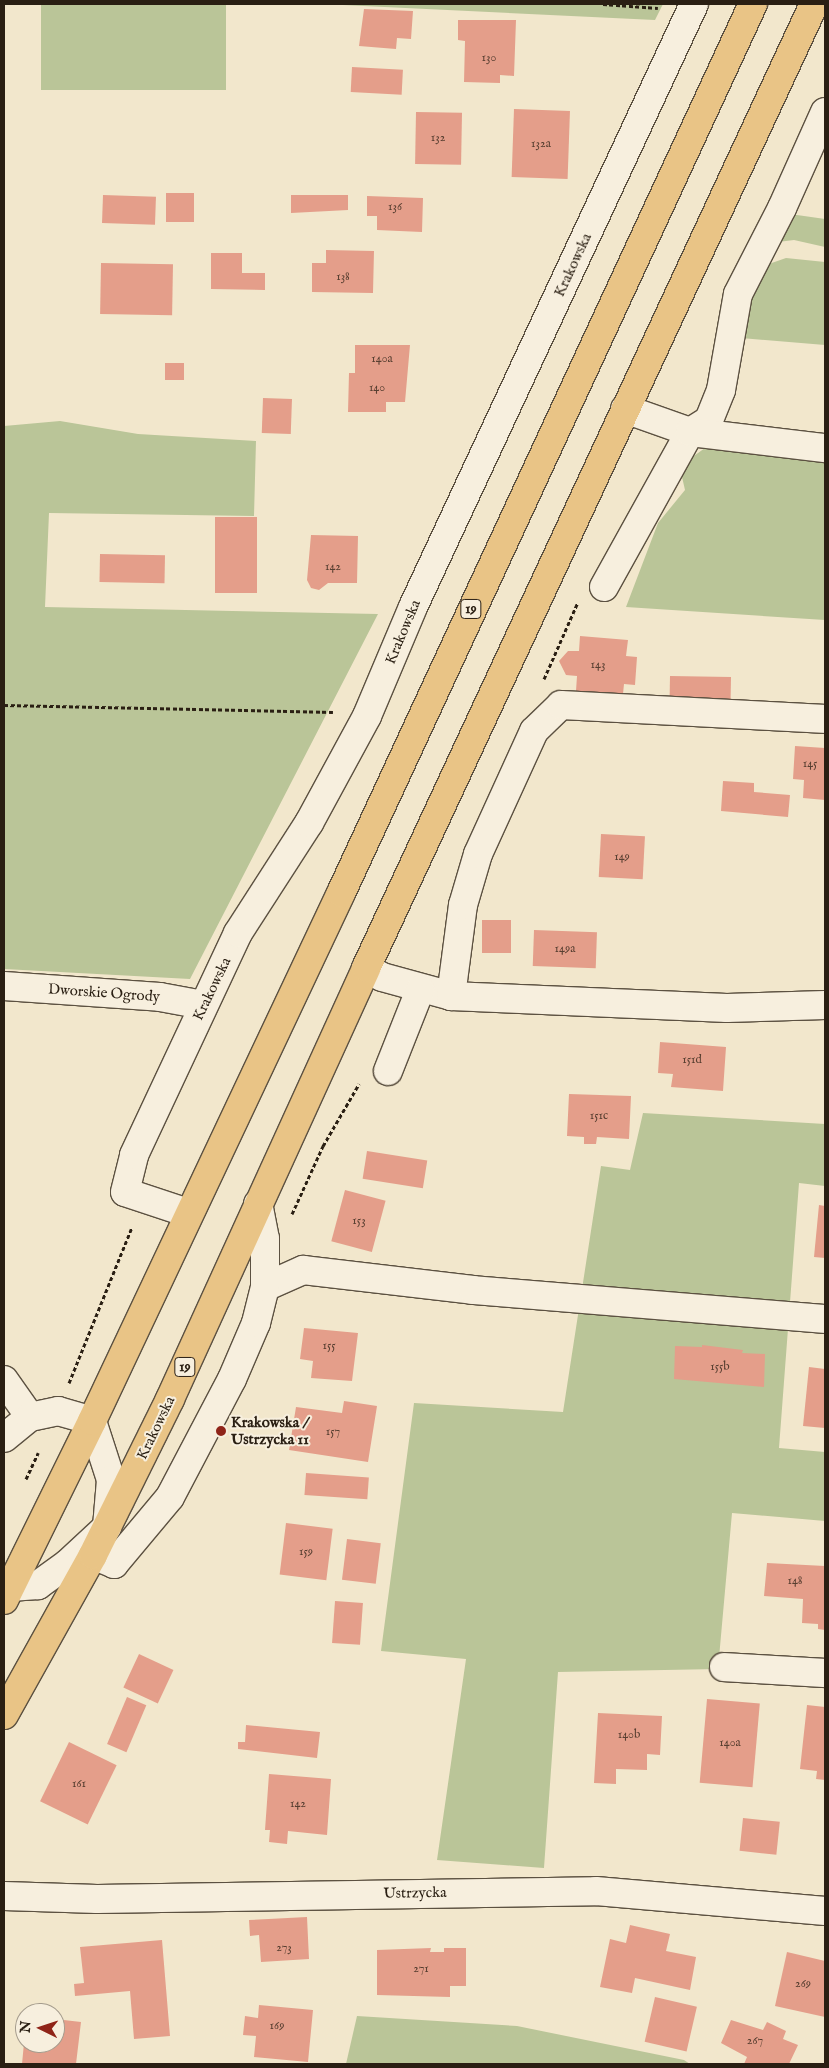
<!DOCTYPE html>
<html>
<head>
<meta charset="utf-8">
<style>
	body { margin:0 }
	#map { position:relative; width:829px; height:2068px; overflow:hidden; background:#f2e7cc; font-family:"IM FELL English",serif }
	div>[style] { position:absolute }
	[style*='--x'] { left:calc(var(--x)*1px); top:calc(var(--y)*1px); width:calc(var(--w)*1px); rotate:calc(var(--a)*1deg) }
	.green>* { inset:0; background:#bac598; transform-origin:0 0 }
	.building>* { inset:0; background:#e49e8a; transform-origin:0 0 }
	.path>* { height:3px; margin-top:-1.5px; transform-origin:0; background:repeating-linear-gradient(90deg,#2a1f13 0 4px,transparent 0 6.5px) }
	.roads { filter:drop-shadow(1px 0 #5c5141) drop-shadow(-1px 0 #5c5141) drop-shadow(0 1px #5c5141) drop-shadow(0 -1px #5c5141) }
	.minor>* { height:28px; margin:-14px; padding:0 14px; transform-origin:14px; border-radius:14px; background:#f7efde }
	.major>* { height:28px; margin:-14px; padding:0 14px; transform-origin:14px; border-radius:14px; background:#e9c486 }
	.dots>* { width:14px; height:14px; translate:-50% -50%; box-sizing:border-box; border:2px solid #f7efde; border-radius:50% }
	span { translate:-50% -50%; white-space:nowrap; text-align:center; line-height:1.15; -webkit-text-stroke:4px #f7efde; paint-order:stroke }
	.number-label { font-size:12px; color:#583f31 }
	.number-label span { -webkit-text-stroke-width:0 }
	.shield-label span { padding:1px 4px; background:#f7efde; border:1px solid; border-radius:4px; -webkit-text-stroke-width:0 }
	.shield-label { font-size:14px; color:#2a1f13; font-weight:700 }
	.street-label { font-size:15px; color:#2a1f13 }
	.poi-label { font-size:15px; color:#2a1f13; font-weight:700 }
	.left { translate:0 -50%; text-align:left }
	.frame { position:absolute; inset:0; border:5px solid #2a1f13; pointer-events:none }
	.north { position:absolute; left:15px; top:2003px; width:50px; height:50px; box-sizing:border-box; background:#f7efde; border:1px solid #a59c8d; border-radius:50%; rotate:274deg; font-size:14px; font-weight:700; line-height:20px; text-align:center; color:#2a1f13 }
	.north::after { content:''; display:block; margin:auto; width:18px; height:22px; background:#8f2418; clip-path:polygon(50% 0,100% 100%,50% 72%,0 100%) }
</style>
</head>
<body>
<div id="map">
	<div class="green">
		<div style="left:41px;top:4px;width:185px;height:86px"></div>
		<div style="clip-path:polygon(322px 4px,663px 4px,655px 20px)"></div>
		<div style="clip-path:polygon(790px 214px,825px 219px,825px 247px,794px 240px,778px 242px)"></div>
		<div style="clip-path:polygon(786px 258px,825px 262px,825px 345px,741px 338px,757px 282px,766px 265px)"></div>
		<div style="clip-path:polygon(60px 421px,138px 434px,256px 441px,254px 516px,49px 513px,45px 607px,378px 614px,190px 979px,4px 969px,4px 426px)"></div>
		<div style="clip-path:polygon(705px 448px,825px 459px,825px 620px,626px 607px,658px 523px,685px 490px,682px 477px,691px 458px)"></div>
		<div style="clip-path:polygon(643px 1113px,825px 1124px,825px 1186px,799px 1183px,779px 1448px,825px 1452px,825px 1521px,732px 1513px,718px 1669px,558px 1672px,544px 1868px,437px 1860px,466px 1659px,381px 1651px,414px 1403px,563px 1412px,601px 1166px,630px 1170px)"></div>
		<div style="clip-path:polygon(357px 2016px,517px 2026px,684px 2060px,690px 2064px,346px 2064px)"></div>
	</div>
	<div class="building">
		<div style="clip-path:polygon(364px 9px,413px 11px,411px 39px,397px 38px,396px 49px,359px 46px)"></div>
		<div style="clip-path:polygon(458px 20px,516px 20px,514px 76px,500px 75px,500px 83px,464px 82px,465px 41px,458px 40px)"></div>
		<div style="left:352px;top:67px;width:51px;height:25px;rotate:3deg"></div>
		<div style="left:514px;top:109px;width:56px;height:68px;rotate:2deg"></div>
		<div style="left:416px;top:112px;width:46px;height:52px;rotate:1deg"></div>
		<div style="left:194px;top:193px;width:29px;height:28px;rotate:90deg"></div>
		<div style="left:103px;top:195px;width:53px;height:28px;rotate:2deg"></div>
		<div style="clip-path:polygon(291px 195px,348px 195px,348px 210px,291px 213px)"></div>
		<div style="clip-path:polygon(367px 196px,423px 198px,422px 232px,377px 230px,377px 216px,367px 216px)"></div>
		<div style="clip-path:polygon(326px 250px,374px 251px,373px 293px,312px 292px,312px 263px,326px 263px)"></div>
		<div style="clip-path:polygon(211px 253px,242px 253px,242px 273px,265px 273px,265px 290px,211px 289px)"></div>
		<div style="left:101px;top:263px;width:72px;height:51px;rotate:1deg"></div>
		<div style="clip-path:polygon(355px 345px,410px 345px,405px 402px,386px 402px,386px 412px,348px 412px,349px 373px,355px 373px)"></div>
		<div style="left:165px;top:363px;width:19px;height:17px"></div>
		<div style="left:263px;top:398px;width:29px;height:35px;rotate:2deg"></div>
		<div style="left:215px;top:517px;width:42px;height:76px"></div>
		<div style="clip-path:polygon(311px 535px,358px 536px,357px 583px,328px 583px,319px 590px,311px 588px,307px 580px)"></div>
		<div style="left:100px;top:554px;width:65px;height:28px;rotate:1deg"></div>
		<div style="clip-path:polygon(580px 636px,628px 640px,626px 656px,637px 657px,635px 685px,624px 684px,623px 694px,576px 691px,577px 676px,566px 675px,559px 661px,568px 651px,579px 651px)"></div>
		<div style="left:670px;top:676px;width:61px;height:24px;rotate:1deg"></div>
		<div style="clip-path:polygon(795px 746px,825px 748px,825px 800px,803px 798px,804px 780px,793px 779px)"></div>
		<div style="clip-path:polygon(723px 781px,754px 783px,754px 792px,790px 795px,788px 817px,721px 811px)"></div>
		<div style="left:601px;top:834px;width:44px;height:43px;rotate:3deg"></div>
		<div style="left:482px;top:920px;width:29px;height:33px"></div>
		<div style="left:534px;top:930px;width:63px;height:36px;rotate:2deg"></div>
		<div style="clip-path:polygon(660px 1042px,726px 1047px,723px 1091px,671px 1087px,673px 1074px,658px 1073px)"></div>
		<div style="clip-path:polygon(569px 1094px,631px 1096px,629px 1139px,597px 1137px,596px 1144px,584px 1144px,584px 1137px,567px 1136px)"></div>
		<div style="left:367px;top:1151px;width:61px;height:28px;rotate:9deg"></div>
		<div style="left:345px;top:1190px;width:42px;height:53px;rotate:15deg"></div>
		<div style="clip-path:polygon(819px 1205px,825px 1206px,825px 1258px,814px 1257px)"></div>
		<div style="clip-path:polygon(304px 1328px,358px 1333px,352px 1381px,311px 1378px,313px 1361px,300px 1359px)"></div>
		<div style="clip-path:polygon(702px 1345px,743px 1350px,742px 1353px,765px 1354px,764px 1387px,674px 1379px,675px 1346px,702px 1347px)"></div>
		<div style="clip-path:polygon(809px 1367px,825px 1369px,825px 1428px,803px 1426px)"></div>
		<div style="clip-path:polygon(344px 1401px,377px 1406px,368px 1462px,289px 1450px,296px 1407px,342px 1413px)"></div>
		<div style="left:306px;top:1473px;width:63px;height:22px;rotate:4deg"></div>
		<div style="left:286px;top:1523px;width:47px;height:52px;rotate:7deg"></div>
		<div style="left:347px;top:1539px;width:34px;height:41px;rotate:7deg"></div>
		<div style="clip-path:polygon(767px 1563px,825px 1566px,825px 1630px,818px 1629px,818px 1624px,802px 1623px,803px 1599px,764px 1596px)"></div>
		<div style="left:335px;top:1601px;width:28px;height:42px;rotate:4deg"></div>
		<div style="left:139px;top:1654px;width:38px;height:37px;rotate:25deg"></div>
		<div style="left:127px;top:1697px;width:21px;height:51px;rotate:23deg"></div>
		<div style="left:707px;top:1699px;width:53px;height:84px;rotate:5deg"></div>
		<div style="clip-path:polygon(807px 1705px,825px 1707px,825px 1780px,816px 1779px,817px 1771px,800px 1769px)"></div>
		<div style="clip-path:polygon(598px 1713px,662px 1716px,660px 1755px,647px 1754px,647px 1770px,616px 1769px,616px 1784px,594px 1783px)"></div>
		<div style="clip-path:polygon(246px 1725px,320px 1732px,317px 1758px,238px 1749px,238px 1742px,245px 1742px)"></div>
		<div style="left:69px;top:1742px;width:53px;height:66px;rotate:26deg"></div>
		<div style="clip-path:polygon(269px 1774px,331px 1779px,327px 1835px,288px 1831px,287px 1844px,269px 1842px,270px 1830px,265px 1830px)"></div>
		<div style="left:743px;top:1818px;width:37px;height:33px;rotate:6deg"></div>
		<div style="clip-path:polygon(307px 1917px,309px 1959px,261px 1962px,259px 1935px,250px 1936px,249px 1920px)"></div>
		<div style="clip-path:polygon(630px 1925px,670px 1934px,666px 1951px,696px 1957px,690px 1990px,635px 1978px,632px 1993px,600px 1987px,610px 1939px,626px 1943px)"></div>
		<div style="clip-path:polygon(162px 1940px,170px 2036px,134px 2039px,130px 1991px,75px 1996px,74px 1984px,84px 1983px,80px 1947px)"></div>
		<div style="clip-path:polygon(431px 1948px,430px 1952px,444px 1952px,444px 1948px,466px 1948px,466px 1986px,450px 1986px,450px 1997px,377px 1995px,377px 1950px)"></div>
		<div style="clip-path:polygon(787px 1952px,825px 1961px,825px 2017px,775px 2006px)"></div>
		<div style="left:655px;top:1997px;width:43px;height:46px;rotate:13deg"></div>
		<div style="clip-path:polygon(259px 2005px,313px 2010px,308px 2062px,254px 2057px,256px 2036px,243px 2035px,245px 2016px,258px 2018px)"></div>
		<div style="clip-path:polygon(55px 2019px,81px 2022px,76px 2064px,22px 2064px,24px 2043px,55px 2043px)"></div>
		<div style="clip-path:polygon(731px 2020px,763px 2030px,767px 2022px,786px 2031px,783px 2039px,798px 2045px,789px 2064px,744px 2064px,747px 2057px,721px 2043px)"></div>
	</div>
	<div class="path">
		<div style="--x:603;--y:4;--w:55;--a:4.2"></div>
		<div style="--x:544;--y:679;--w:84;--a:-66.2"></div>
		<div style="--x:4;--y:705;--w:329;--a:1.2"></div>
		<div style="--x:292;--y:1214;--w:75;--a:-65.5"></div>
		<div style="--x:323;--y:1146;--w:72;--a:-59.9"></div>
		<div style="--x:69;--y:1383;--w:168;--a:-68"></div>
		<div style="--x:26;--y:1479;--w:29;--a:-65"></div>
	</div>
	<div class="roads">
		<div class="minor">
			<div style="--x:625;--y:409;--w:69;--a:19.5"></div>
			<div style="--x:690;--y:432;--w:22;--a:-32"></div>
			<div style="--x:709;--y:420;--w:32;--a:-68"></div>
			<div style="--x:721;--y:390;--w:97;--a:-80"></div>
			<div style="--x:738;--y:294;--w:97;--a:-62.9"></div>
			<div style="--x:782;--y:208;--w:105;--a:-65.9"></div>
			<div style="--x:604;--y:587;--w:177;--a:-61"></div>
			<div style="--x:690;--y:432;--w:136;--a:6.8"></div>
			<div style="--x:366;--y:968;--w:18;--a:29"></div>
			<div style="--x:382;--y:977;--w:72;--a:15.4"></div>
			<div style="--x:451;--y:996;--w:92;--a:-82.5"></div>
			<div style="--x:463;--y:905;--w:53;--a:-73.6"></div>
			<div style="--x:478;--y:854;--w:135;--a:-65.5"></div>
			<div style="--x:534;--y:731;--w:37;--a:-44"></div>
			<div style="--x:561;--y:705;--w:264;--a:3"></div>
			<div style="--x:4;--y:986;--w:156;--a:4"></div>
			<div style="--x:160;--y:997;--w:44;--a:10.5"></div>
			<div style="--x:451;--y:996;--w:276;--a:2.5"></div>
			<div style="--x:727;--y:1008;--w:98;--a:-1.8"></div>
			<div style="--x:388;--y:1071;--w:87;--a:-68.4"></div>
			<div style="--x:188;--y:1213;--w:66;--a:-161.6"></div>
			<div style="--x:125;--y:1192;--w:38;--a:-76"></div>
			<div style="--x:134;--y:1155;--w:245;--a:-64.9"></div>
			<div style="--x:238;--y:933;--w:131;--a:-57.2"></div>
			<div style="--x:309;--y:823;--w:122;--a:-61.5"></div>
			<div style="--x:367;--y:716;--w:118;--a:-67.1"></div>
			<div style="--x:413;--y:607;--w:665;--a:-65.01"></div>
			<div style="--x:265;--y:1287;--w:42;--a:-24.1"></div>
			<div style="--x:303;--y:1270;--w:171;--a:6.7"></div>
			<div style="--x:473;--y:1290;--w:353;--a:4.7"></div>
			<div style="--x:4;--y:1380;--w:45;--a:54.9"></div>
			<div style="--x:4;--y:1438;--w:33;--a:-39"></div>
			<div style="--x:30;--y:1417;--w:29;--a:-12"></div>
			<div style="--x:58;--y:1411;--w:35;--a:16"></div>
			<div style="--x:92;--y:1421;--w:62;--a:72.1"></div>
			<div style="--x:111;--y:1480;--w:47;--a:94.9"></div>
			<div style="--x:107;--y:1527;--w:54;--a:137.2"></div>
			<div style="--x:67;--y:1564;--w:36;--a:144"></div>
			<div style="--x:38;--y:1585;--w:28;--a:176"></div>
			<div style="--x:10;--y:1587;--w:7;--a:-153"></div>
			<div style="--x:93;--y:1555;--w:23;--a:23"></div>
			<div style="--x:114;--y:1564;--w:87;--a:-50.1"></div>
			<div style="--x:170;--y:1497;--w:133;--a:-62.3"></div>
			<div style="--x:232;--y:1379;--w:61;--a:-66.8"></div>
			<div style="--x:256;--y:1323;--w:37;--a:-76"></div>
			<div style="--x:265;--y:1287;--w:48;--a:-90"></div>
			<div style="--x:265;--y:1239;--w:36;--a:-101"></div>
			<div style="--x:724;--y:1667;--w:101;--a:3.4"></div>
			<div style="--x:4;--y:1896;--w:93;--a:1.8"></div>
			<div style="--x:97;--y:1899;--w:499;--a:-0.9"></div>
			<div style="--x:596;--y:1891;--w:230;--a:5"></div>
		</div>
		<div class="major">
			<div style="--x:4;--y:1600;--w:199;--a:-63.8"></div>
			<div style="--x:92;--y:1421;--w:584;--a:-64.75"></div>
			<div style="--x:341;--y:893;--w:980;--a:-65.14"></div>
			<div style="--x:4;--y:1715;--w:183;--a:-60.9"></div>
			<div style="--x:93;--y:1555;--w:174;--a:-63.7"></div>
			<div style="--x:170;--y:1399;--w:473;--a:-65.5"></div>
			<div style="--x:366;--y:968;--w:1063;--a:-65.07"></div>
		</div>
	</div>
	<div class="dots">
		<div style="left:221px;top:1431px;background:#8f2418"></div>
	</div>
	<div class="number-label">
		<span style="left:489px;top:58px">130</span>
		<span style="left:438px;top:138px">132</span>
		<span style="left:541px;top:144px">132a</span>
		<span style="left:395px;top:207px">136</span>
		<span style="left:343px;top:277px">138</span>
		<span style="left:382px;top:359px">140a</span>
		<span style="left:377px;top:388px">140</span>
		<span style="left:333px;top:567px">142</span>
		<span style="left:598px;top:665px">143</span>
		<span style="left:810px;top:764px">145</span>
		<span style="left:622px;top:857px">149</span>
		<span style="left:565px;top:949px">149a</span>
		<span style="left:692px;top:1060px">151d</span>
		<span style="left:599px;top:1116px">151c</span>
		<span style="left:359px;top:1221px">153</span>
		<span style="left:329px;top:1346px">155</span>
		<span style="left:720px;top:1367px">155b</span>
		<span style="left:333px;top:1432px">157</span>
		<span style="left:306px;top:1552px">159</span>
		<span style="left:795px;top:1581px">148</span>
		<span style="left:629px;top:1735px">140b</span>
		<span style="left:730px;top:1743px">140a</span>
		<span style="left:79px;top:1784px">161</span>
		<span style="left:298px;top:1804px">142</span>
		<span style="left:284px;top:1948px">273</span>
		<span style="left:421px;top:1969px">271</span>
		<span style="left:803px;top:1984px">269</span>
		<span style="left:277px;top:2026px">169</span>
		<span style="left:755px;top:2041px">267</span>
	</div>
	<div class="shield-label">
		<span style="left:471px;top:609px">19</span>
		<span style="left:185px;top:1367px">19</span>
	</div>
	<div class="street-label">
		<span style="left:573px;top:265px;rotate:-65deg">Krakowska</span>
		<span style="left:403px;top:632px;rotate:-67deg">Krakowska</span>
		<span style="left:212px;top:989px;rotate:-64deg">Krakowska</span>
		<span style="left:104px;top:993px;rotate:4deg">Dworskie Ogrody</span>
		<span style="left:156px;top:1428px;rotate:-64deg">Krakowska</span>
		<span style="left:415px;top:1893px;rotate:-1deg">Ustrzycka</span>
	</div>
	<div class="poi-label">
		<span class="left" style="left:231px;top:1431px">Krakowska /<br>Ustrzycka 11</span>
	</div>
	<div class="frame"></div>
	<div class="north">N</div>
</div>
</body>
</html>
